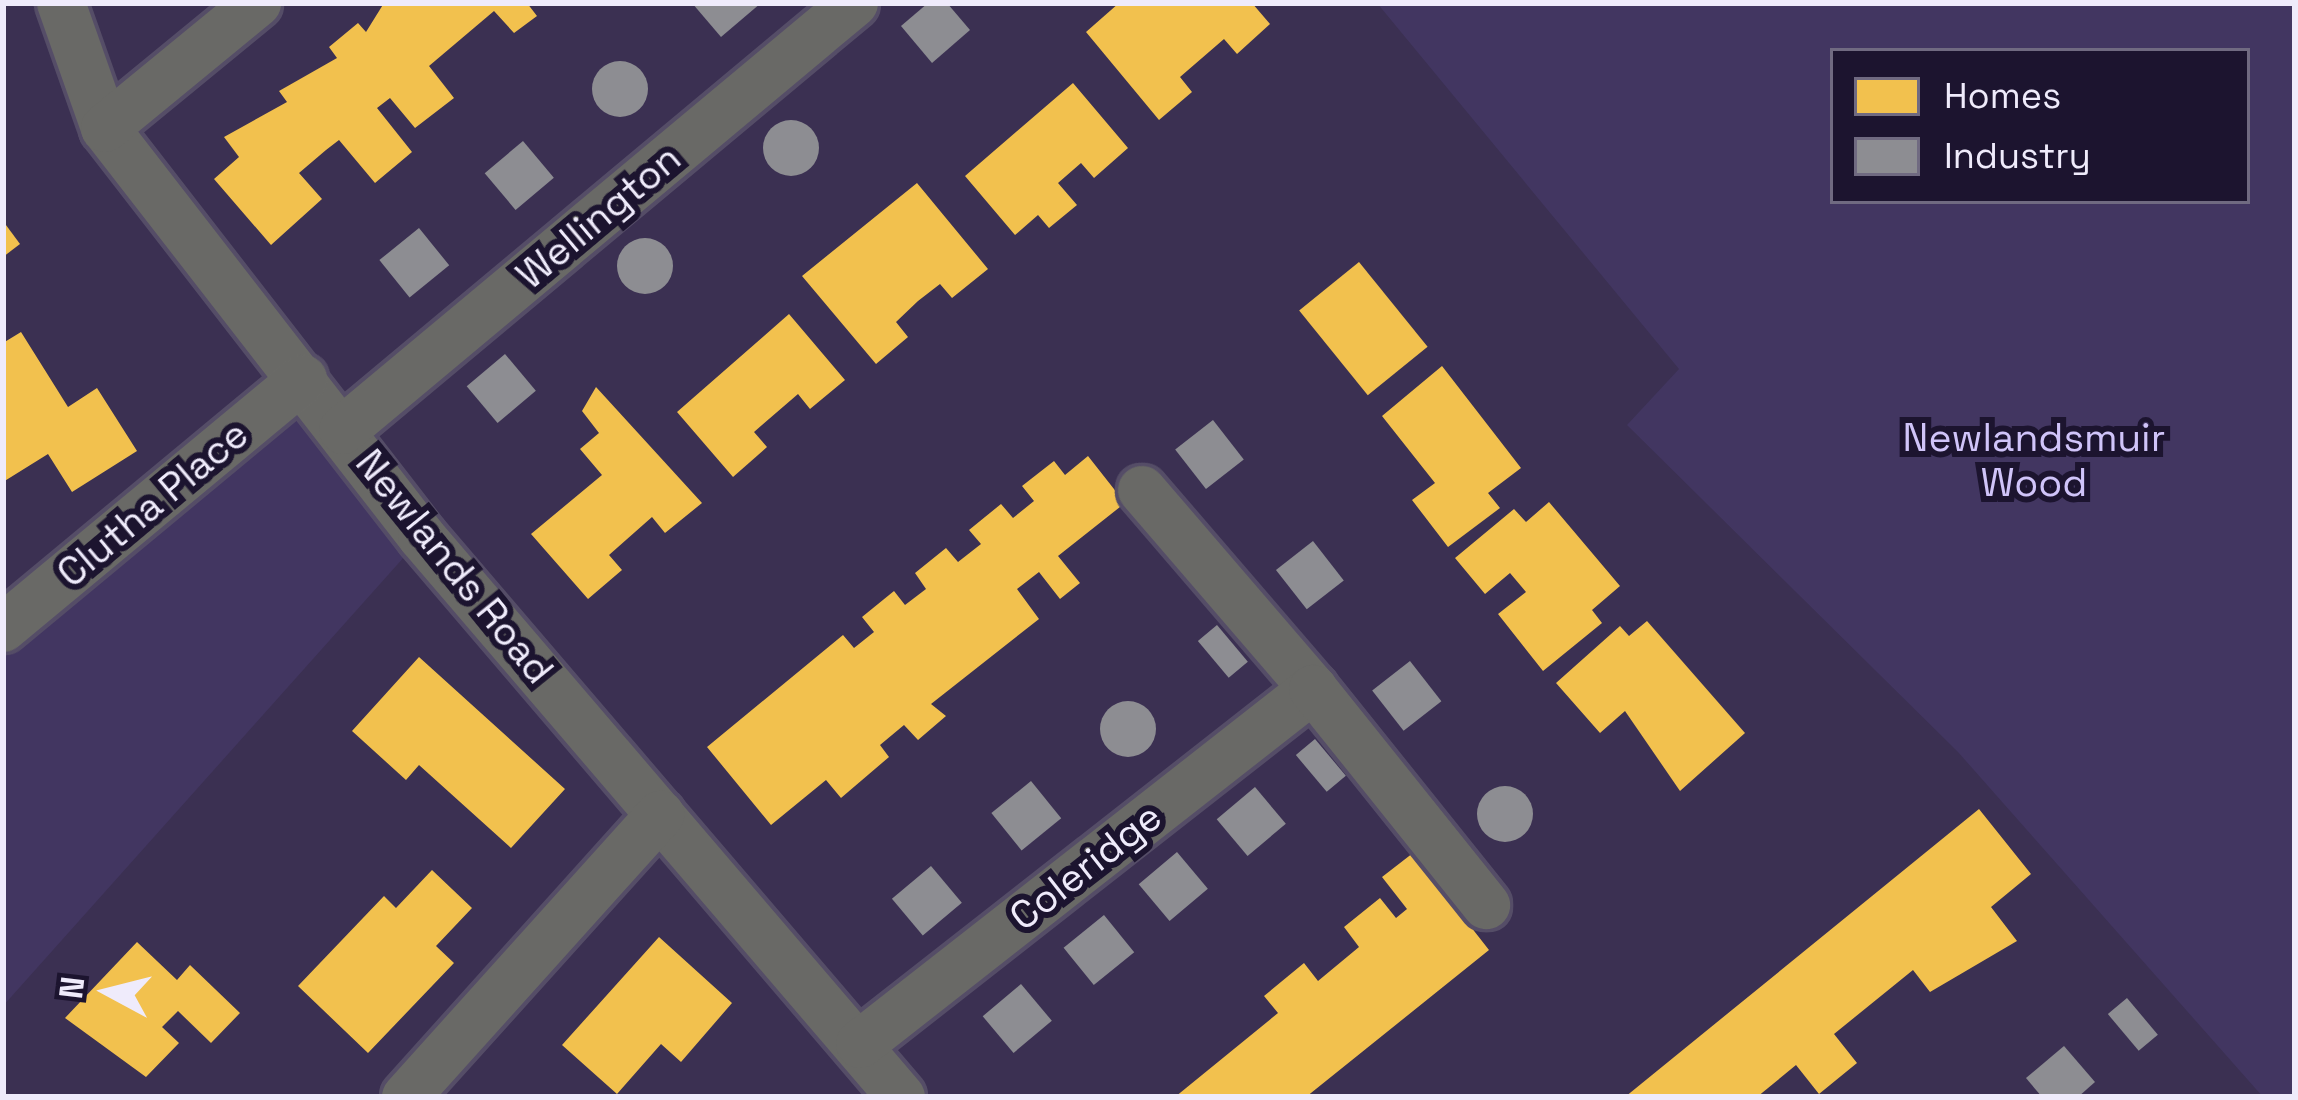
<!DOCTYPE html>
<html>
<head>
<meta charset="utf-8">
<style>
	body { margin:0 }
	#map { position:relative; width:2298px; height:1100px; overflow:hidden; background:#3b3052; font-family:"Space Grotesk",sans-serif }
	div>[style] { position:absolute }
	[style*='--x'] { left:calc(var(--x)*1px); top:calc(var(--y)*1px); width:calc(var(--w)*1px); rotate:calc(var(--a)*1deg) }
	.green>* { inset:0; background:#423661 }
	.homes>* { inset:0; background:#f2c14e; transform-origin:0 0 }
	.industry>* { inset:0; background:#8d8d92; transform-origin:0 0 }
	.round { border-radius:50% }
	.roads { filter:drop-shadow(3px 0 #554d67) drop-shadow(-3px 0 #554d67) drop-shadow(0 3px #554d67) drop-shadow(0 -3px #554d67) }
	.minor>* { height:48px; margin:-24px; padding:0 24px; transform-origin:24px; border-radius:24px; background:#696966 }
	span { translate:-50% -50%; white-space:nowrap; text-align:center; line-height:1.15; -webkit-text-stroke:12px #1c142f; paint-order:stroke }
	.street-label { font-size:39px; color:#efebfb }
	.park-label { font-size:39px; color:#d0c4f9 }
	.frame { position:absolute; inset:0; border:6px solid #efebfb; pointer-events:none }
	.legend { position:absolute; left:1830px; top:48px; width:420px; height:156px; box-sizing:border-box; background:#1c142f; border:3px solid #706a81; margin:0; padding:15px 21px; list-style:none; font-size:36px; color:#efebfb }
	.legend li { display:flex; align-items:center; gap:24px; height:60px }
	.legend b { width:60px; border:3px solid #706a81 }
	.north { position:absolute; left:48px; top:932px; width:120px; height:120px; -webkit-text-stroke:9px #1c142f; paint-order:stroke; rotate:277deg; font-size:33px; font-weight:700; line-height:48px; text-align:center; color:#efebfb }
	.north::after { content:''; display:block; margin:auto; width:42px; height:54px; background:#efebfb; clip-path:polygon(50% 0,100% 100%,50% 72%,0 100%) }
</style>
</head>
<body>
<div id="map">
	<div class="green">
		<div style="clip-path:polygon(evenodd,1377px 3px,2295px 3px,2295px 1097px,2263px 1097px,1958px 752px,1627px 425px,1679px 369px,1377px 3px,1833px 51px,2247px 51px,2247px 201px,1833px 201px,1833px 51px)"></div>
		<div style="clip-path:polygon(303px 379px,422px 537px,3px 1006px,3px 627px)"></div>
	</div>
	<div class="homes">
		<div style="clip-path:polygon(384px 3px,527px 3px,537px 16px,514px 33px,494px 11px,429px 66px,454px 98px,415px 128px,390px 98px,377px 108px,412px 152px,375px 183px,339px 140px,326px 150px,299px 173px,322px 199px,271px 245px,214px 179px,239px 157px,224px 137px,287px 102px,279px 91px,337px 58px,329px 47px,358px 23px,366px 32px)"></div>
		<div style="clip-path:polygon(1119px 3px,1252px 3px,1270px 24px,1237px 54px,1224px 39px,1180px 77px,1192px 92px,1159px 120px,1086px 32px)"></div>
		<div style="clip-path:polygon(1073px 83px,1128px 148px,1094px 178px,1081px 163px,1058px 183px,1077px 205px,1049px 228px,1038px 215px,1015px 235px,965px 176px)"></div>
		<div style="clip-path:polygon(917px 183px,988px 269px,952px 298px,940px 284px,918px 301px,896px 322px,908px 337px,876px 364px,802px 276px)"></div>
		<div style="clip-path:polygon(3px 221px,20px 244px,3px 257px)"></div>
		<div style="left:1359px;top:262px;width:109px;height:77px;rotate:51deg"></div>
		<div style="clip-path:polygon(789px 314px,845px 380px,810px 409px,798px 394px,754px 432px,767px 447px,733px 477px,677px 412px)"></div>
		<div style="clip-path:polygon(21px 332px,68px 407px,97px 388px,137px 451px,72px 492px,48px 454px,3px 482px,3px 343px)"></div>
		<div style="clip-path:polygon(1442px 366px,1521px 468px,1488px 493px,1500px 508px,1448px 547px,1412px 500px,1435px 483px,1382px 416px)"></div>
		<div style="clip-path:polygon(596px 387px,702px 503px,665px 533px,652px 517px,609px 555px,622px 570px,588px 599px,531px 534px,602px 475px,580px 449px,599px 433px,582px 411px)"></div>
		<div style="clip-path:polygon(1088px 456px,1125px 503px,1058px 556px,1080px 583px,1060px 599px,1039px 572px,1017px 589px,1039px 619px,931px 704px,946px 716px,918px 740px,904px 725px,880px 745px,889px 757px,841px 798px,826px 780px,771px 825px,707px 747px,843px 635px,854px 648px,874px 632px,862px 617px,894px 591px,905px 605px,926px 589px,915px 573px,946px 548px,958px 562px,981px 544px,969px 530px,1001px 504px,1013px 518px,1034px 501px,1022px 486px,1054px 461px,1065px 475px)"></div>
		<div style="clip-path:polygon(1549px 502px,1620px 586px,1592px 610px,1602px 623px,1543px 671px,1498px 614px,1526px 592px,1510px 573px,1485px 594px,1455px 558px,1514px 509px,1526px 522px)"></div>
		<div style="clip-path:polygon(1647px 621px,1745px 733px,1680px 791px,1625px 711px,1600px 733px,1556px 683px,1620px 626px,1629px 636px)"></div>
		<div style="clip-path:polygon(419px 657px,565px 789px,511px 848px,419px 765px,406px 780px,352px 731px)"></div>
		<div style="clip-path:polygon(1979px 809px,2031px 874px,1991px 907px,2017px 941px,1930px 992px,1913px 970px,1834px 1034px,1857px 1063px,1819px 1094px,1796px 1065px,1757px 1097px,1625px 1097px)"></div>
		<div style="clip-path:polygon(1413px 853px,1489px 950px,1306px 1097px,1175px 1097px,1278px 1013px,1264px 996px,1304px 963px,1318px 981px,1359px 947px,1344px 927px,1380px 898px,1396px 918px,1407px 909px,1382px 877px)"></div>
		<div style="clip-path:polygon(432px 870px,472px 908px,436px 946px,454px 963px,368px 1053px,298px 986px,384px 896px,396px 908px)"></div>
		<div style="clip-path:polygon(659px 937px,732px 1003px,681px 1062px,661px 1044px,617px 1094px,562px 1045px)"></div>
		<div style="clip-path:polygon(137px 942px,177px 980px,190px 965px,240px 1013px,211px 1043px,178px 1011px,162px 1027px,179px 1043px,146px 1077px,65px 1018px)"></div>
	</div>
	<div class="industry">
		<div style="clip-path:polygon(692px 3px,761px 3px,721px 37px)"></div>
		<div style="clip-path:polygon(928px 3px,947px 3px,970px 30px,932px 63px,901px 26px)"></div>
		<div class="round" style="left:592px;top:61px;width:56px;height:56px"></div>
		<div class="round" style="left:763px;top:120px;width:56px;height:56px"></div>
		<div style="left:523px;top:141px;width:48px;height:50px;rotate:50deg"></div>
		<div style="left:419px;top:228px;width:48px;height:51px;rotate:51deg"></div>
		<div class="round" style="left:617px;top:238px;width:56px;height:56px"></div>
		<div style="left:505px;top:354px;width:48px;height:50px;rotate:50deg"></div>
		<div style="left:1213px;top:420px;width:50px;height:48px;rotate:52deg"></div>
		<div style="left:1313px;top:541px;width:50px;height:47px;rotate:52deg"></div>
		<div style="left:1217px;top:625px;width:48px;height:25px;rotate:50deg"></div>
		<div style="left:1410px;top:661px;width:51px;height:48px;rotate:52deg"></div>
		<div class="round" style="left:1100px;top:701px;width:56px;height:56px"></div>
		<div style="left:1315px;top:739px;width:48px;height:25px;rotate:50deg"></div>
		<div style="left:1031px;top:781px;width:48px;height:51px;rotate:51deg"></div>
		<div class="round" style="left:1477px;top:786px;width:56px;height:56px"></div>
		<div style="left:1255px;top:787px;width:48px;height:50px;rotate:50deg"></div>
		<div style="left:1177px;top:852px;width:48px;height:50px;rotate:50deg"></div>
		<div style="left:931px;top:866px;width:48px;height:51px;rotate:50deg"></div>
		<div style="left:1104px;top:915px;width:48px;height:52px;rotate:51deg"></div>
		<div style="left:1021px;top:984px;width:48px;height:50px;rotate:50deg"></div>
		<div style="left:2127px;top:998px;width:48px;height:25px;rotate:50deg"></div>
		<div style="clip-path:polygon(2064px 1046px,2095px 1082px,2078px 1097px,2042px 1097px,2026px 1078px)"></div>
	</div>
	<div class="roads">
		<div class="minor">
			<div style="--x:61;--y:3;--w:133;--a:70.6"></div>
			<div style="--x:105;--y:128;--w:517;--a:52.22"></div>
			<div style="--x:422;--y:537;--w:737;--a:49.46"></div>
			<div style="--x:105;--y:128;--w:197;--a:-39.4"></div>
			<div style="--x:343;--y:430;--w:666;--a:-39.88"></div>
			<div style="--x:1142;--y:490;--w:262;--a:49.3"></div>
			<div style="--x:3;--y:628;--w:390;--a:-39.7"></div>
			<div style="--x:860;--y:1044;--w:576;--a:-38.08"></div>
			<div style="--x:1313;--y:689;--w:277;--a:51.3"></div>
			<div style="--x:406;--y:1097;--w:380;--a:-48"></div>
		</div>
	</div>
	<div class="street-label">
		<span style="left:599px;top:217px;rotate:-40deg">Wellington</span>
		<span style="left:153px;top:504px;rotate:-40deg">Clutha Place</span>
		<span style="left:454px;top:567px;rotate:51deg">Newlands Road</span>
		<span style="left:1086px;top:867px;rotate:-38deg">Coleridge</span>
	</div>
	<div class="park-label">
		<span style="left:2034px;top:461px">Newlandsmuir<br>Wood</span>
	</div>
	<div class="frame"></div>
	<ul class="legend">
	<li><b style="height:33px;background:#f2c14e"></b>Homes</li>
	<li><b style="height:33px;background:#8d8d92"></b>Industry</li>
	</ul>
	<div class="north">N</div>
</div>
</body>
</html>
